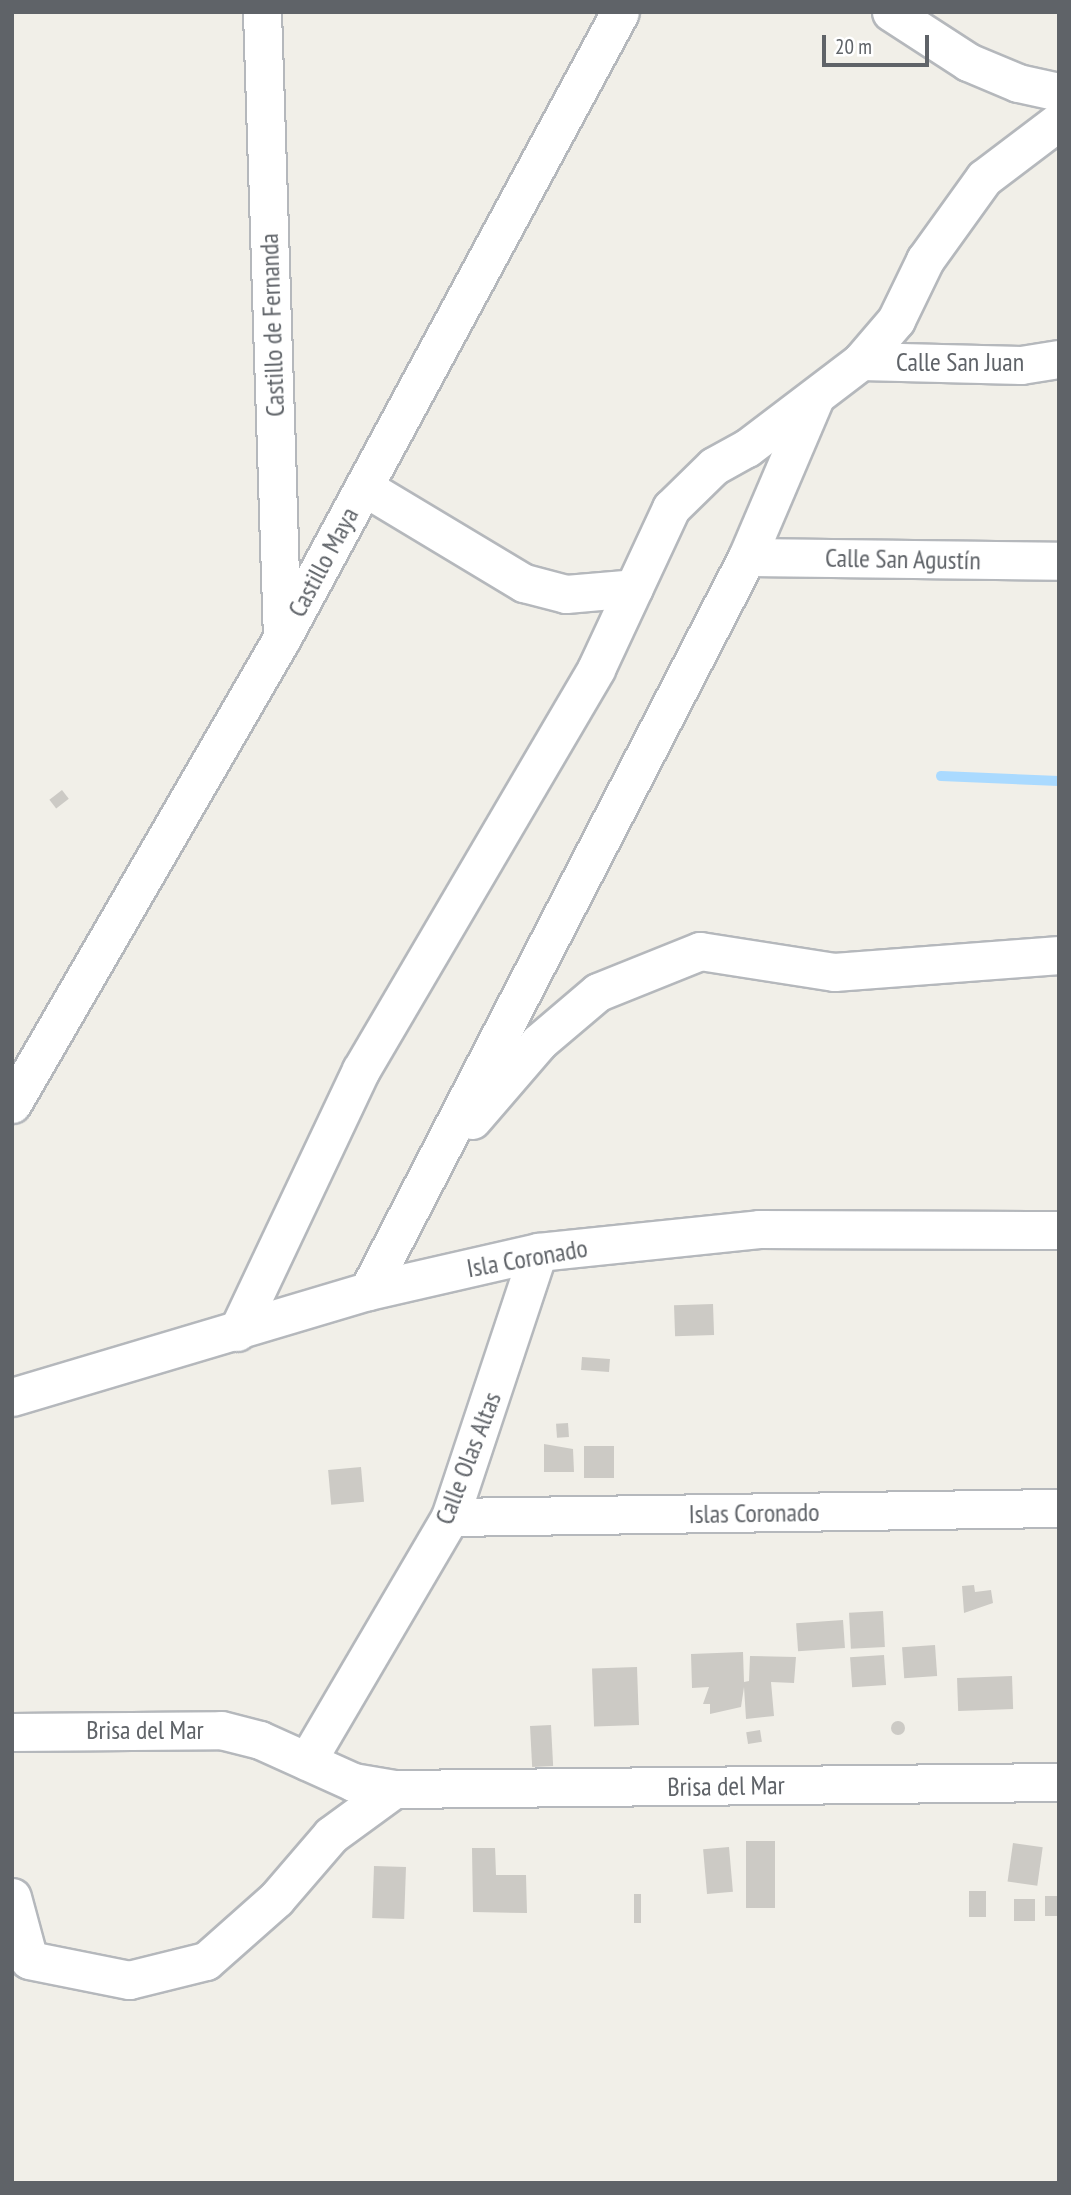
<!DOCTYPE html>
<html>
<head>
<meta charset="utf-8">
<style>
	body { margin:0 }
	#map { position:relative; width:1071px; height:2195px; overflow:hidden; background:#f1efe8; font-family:"PT Sans Narrow",sans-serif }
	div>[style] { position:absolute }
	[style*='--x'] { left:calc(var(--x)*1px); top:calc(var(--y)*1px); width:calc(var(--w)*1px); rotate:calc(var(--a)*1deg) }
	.stream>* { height:10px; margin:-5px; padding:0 5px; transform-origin:5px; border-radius:5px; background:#aadaff }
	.building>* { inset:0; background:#cccac5; transform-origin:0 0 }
	.round { border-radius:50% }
	.roads { filter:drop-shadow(2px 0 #b5b8bc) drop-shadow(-2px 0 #b5b8bc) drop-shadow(0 2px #b5b8bc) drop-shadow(0 -2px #b5b8bc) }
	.minor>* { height:37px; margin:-18.5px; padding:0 18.5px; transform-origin:18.5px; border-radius:18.5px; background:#fff }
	span { translate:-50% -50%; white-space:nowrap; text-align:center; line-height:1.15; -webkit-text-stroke:6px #fff; paint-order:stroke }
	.street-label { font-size:26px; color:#5f6368 }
	.frame { position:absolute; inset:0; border:14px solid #5f6368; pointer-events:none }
	.scale { position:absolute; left:822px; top:35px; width:107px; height:32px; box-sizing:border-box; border:4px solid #5f6368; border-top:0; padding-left:9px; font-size:21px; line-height:24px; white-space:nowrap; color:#5f6368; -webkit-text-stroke:5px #fff; paint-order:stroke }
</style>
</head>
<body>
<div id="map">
	<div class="stream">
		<div style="--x:941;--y:776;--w:118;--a:2.4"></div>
	</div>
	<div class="building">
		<div style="left:62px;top:790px;width:11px;height:16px;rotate:52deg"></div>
		<div style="left:713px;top:1304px;width:31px;height:39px;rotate:88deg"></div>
		<div style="left:582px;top:1357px;width:28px;height:13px;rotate:4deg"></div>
		<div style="left:568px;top:1423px;width:14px;height:12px;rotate:86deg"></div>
		<div style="clip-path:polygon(544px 1444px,573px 1449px,574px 1472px,544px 1472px)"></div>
		<div style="left:584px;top:1446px;width:30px;height:32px"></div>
		<div style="left:361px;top:1467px;width:35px;height:33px;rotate:85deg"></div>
		<div style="clip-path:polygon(974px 1585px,975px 1592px,991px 1590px,993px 1603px,964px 1613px,962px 1586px)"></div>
		<div style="left:883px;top:1611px;width:36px;height:34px;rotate:87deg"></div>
		<div style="left:843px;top:1620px;width:28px;height:47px;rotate:86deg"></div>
		<div style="left:935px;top:1645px;width:31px;height:33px;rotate:86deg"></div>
		<div style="clip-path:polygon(743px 1652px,744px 1682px,749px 1681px,750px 1656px,796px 1657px,794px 1683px,771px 1682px,774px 1716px,746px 1719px,744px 1687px,741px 1707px,710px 1714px,710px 1704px,703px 1704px,709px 1687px,692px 1688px,691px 1654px)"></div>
		<div style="left:884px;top:1655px;width:30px;height:34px;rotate:86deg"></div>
		<div style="left:637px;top:1667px;width:58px;height:45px;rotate:88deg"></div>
		<div style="left:1012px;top:1676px;width:33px;height:55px;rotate:88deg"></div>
		<div class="round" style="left:891px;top:1721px;width:14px;height:14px"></div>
		<div style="left:551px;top:1725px;width:41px;height:21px;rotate:87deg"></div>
		<div style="left:760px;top:1730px;width:12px;height:14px;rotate:81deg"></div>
		<div style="left:746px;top:1841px;width:29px;height:67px"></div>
		<div style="left:1013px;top:1843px;width:30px;height:39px;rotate:8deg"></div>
		<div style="left:729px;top:1847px;width:45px;height:26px;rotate:85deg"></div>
		<div style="clip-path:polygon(472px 1848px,495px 1848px,496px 1875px,526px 1875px,527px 1913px,473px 1912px)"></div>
		<div style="left:374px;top:1866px;width:32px;height:52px;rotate:2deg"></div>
		<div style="left:969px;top:1891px;width:17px;height:26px"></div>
		<div style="left:634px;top:1894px;width:7px;height:29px"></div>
		<div style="left:1045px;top:1896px;width:14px;height:20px"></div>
		<div style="left:1014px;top:1899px;width:21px;height:22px"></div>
	</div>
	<div class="roads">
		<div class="minor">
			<div style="--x:262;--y:12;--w:625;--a:88.17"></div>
			<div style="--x:891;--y:12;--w:92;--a:33"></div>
			<div style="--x:968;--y:62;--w:54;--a:22.8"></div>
			<div style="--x:1018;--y:83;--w:42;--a:12.4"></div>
			<div style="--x:861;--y:361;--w:160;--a:1.4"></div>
			<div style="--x:1021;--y:365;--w:38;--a:-9"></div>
			<div style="--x:364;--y:487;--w:187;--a:31"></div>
			<div style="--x:524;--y:583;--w:43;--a:14.7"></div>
			<div style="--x:566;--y:594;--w:68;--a:-5"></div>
			<div style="--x:747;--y:557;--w:312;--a:0.7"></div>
			<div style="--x:12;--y:1104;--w:539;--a:-59.91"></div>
			<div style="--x:282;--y:638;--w:711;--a:-61.63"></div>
			<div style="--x:472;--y:1120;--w:103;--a:-49.3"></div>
			<div style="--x:539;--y:1042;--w:77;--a:-40.3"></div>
			<div style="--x:598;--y:992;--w:110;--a:-21.9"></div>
			<div style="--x:700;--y:951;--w:136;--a:8.9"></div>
			<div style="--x:834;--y:972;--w:226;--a:-4.3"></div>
			<div style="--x:368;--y:1291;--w:826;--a:-62.69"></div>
			<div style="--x:747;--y:557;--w:171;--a:-66.9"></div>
			<div style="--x:237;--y:1332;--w:290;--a:-64.7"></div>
			<div style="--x:361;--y:1070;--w:465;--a:-59.6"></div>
			<div style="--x:596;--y:669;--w:178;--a:-65"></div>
			<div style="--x:671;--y:508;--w:60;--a:-44.3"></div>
			<div style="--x:714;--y:466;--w:38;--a:-29"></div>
			<div style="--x:747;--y:448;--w:143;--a:-37.3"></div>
			<div style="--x:861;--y:361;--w:54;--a:-49.5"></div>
			<div style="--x:896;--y:320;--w:67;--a:-64.2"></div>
			<div style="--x:925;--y:260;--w:101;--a:-54.3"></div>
			<div style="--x:984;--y:178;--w:94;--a:-37.2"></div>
			<div style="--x:12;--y:1397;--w:371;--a:-16.6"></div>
			<div style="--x:368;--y:1291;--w:174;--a:-12.9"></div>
			<div style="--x:538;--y:1252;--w:222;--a:-5.9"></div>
			<div style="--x:759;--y:1229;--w:300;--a:0.2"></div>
			<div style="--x:450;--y:1517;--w:609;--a:-0.85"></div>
			<div style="--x:12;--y:1732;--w:209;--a:-0.5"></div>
			<div style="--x:221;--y:1730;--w:40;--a:14.4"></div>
			<div style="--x:260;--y:1740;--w:102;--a:24.3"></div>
			<div style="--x:353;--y:1782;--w:42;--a:9.7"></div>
			<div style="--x:307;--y:1761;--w:283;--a:-59.6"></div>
			<div style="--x:450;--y:1517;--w:279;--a:-71.6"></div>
			<div style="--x:12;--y:1897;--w:65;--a:74.9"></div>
			<div style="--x:29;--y:1960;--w:102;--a:11.3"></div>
			<div style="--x:129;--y:1980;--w:79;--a:-13.9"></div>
			<div style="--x:206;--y:1961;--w:94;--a:-41.5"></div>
			<div style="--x:276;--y:1899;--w:84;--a:-49.3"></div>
			<div style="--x:331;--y:1835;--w:78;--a:-36.1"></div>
			<div style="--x:394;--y:1789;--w:665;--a:-0.6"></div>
		</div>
	</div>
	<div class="street-label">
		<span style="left:272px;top:325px;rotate:-92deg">Castillo de Fernanda</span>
		<span style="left:960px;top:362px">Calle San Juan</span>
		<span style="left:903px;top:559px;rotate:1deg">Calle San Agustín</span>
		<span style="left:323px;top:562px;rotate:-62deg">Castillo Maya</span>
		<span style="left:527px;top:1258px;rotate:-10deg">Isla Coronado</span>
		<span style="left:468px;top:1458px;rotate:-69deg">Calle Olas Altas</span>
		<span style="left:754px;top:1513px;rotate:-1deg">Islas Coronado</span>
		<span style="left:145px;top:1730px">Brisa del Mar</span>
		<span style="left:726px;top:1786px;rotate:-1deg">Brisa del Mar</span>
	</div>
	<div class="frame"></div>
	<div class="scale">20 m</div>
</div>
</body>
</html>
